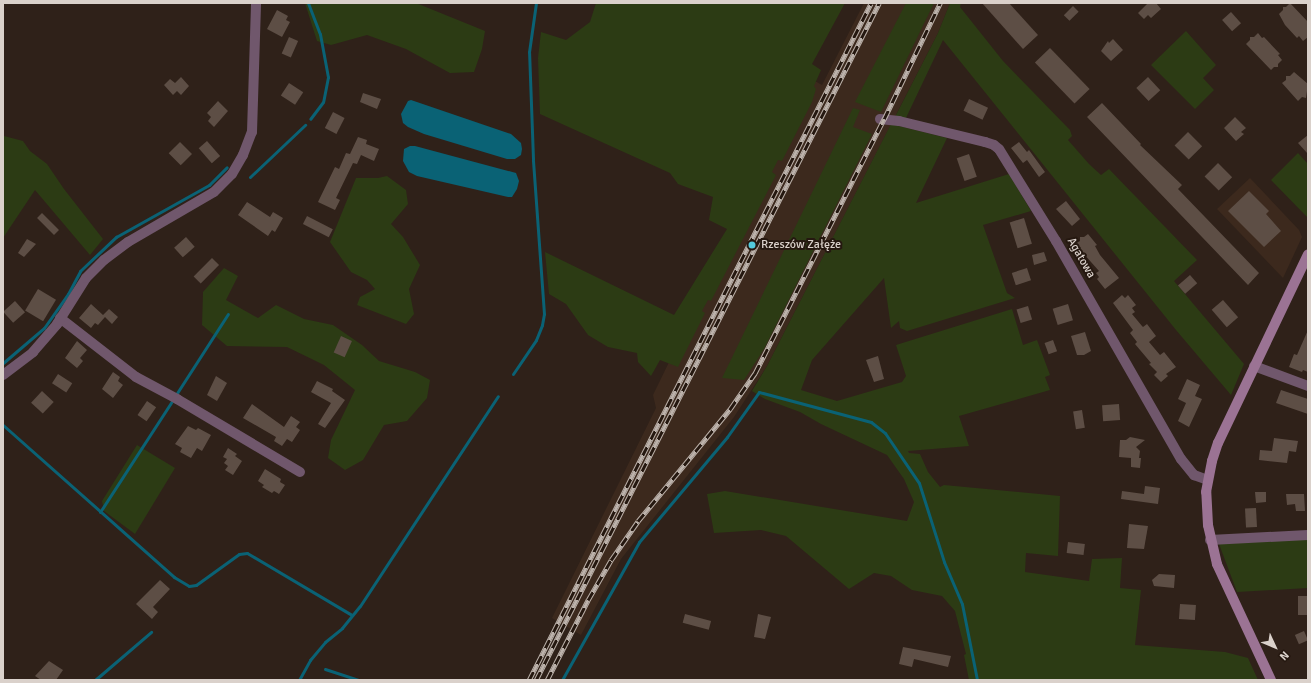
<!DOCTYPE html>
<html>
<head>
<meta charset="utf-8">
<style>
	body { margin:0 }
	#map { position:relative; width:1311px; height:683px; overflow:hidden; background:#2f2119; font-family:Signika,sans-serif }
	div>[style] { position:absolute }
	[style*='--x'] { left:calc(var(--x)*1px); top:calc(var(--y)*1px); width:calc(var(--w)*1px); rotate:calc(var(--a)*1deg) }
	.built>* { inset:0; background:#3c291d }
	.green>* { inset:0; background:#2c3b14 }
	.water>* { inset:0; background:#0a6275 }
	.stream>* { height:3px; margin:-1.5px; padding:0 1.5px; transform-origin:1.5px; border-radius:1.5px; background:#0a6275 }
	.building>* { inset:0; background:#5d4e45; transform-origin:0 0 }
	.street>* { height:10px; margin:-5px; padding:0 5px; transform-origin:5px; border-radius:5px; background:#70576c }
	.secondary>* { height:10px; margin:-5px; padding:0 5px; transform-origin:5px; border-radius:5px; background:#9b7394 }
	.rail>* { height:4.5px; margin-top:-2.25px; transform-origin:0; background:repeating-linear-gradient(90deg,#251810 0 9px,#bcb2ab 0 18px); box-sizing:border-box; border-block:1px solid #bcb2ab }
	.dots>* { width:11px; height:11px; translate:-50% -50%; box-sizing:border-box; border:2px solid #251810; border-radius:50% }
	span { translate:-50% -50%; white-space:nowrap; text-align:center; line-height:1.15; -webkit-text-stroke:4px #251810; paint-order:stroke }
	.poi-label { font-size:12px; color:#dad1cb }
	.left { translate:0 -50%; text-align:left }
	.street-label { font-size:12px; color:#dad1cb }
	.frame { position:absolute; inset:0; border:4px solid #dad1cb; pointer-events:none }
	.north { position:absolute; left:1255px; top:627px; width:40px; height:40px; -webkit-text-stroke:3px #251810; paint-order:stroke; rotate:134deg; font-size:11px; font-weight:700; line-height:16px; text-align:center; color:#dad1cb }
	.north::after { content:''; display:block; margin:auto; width:14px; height:18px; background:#dad1cb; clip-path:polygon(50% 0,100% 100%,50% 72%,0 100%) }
</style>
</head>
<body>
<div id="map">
	<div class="built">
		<div style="clip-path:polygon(864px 3px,950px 3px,938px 33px,767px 366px,734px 417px,621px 559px,581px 635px,552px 618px,656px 408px,653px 395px,808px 77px,822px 85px)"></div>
		<div style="clip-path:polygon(1250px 178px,1299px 230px,1302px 237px,1283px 278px,1217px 209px)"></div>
	</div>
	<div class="green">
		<div style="clip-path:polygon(305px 3px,416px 3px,485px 31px,482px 49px,474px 72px,450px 73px,406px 49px,367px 35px,331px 45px,317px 41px)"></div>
		<div style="clip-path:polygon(596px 3px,845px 3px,812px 64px,821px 70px,814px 86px,816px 89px,812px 102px,782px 161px,778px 160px,772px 172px,776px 175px,711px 301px,708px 300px,702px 311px,705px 313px,678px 367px,660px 360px,651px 376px,638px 362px,637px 353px,608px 347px,588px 335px,566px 304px,549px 294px,545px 252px,674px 315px,727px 229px,709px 220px,713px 197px,678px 184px,670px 173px,540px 114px,538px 58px,541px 32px,566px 40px,590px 22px)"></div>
		<div style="clip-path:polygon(906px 3px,934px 3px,881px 112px,855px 102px)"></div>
		<div style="clip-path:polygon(950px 3px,961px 3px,960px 7px,1003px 61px,1070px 130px,1072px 136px,1068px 140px,1089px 164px,1101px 175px,1109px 169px,1197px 260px,1174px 281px,1244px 364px,1231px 395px,1176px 330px,943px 40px,905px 120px,895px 117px,938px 33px)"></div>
		<div style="clip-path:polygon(1186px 31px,1216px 65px,1203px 78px,1214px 90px,1195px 109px,1151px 65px)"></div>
		<div style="clip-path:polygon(853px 108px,860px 110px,853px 127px,872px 134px,764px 349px,744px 380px,722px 378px)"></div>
		<div style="clip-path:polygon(891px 124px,947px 138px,916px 203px,1009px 174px,1031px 211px,983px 225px,1007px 293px,1015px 298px,907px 331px,900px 328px,899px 321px,891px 328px,884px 278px,812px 360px,801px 390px,837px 401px,902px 382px,906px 376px,896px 345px,1012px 309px,1023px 345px,1037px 340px,1050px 375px,1045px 377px,1050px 390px,959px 416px,969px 446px,908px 451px,909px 453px,920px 454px,928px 472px,940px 487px,944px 485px,1060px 496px,1058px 556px,1026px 553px,1025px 572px,1089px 581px,1092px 559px,1122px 558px,1120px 588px,1141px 590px,1135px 645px,1225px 652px,1248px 658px,1258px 680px,969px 680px,964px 655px,966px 654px,955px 611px,942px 596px,912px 590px,891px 576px,874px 573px,849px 589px,786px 536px,761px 530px,714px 533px,707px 494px,725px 491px,907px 521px,914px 502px,904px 479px,887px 455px,821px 424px,800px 412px,765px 399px,752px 391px,767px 366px)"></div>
		<div style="clip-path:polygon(3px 134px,4px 136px,23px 141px,30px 151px,47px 164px,64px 189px,103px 239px,90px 255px,35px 190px,3px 238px)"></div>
		<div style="clip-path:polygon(1298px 153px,1308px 164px,1308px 218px,1271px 180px)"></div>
		<div style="clip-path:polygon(387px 176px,406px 190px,408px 204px,391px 224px,403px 237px,420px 265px,409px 289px,414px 314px,406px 324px,357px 305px,360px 297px,375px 289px,367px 280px,351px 272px,330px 242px,356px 178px,378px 178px)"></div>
		<div style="clip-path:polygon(224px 268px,238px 276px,226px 300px,258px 318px,276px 305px,304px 319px,333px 325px,362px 345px,379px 361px,415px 372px,430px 380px,427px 398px,407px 421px,384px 425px,363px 460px,345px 470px,328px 458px,331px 440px,355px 390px,324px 365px,287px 347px,227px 346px,202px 325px,203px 292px)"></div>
		<div style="clip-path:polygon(137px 445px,175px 468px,135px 534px,104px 511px,102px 501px)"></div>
		<div style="clip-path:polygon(1308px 539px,1308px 588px,1237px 592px,1219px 544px)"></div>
	</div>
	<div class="water">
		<div style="clip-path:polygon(411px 100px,511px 134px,521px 143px,522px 149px,521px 155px,515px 159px,507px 159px,424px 134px,408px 127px,403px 123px,401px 114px,408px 101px)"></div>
		<div style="clip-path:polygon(410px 146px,415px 146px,516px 173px,519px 181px,517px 189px,512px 197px,508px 197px,417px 176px,409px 172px,403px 161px,404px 149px)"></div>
	</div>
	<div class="stream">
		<div style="--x:308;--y:3;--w:33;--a:69"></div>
		<div style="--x:320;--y:34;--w:44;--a:79.5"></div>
		<div style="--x:328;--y:77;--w:25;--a:101"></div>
		<div style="--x:323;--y:102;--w:21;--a:127"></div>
		<div style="--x:250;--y:177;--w:76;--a:-43.4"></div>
		<div style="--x:3;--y:363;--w:54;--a:-40.5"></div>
		<div style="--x:44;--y:328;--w:42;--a:-54.8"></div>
		<div style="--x:68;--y:294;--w:26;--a:-62"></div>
		<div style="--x:80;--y:271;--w:50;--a:-43.4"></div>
		<div style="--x:116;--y:237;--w:107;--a:-29.2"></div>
		<div style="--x:209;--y:185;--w:25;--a:-45"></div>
		<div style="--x:513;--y:374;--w:41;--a:-55.9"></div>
		<div style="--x:536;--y:340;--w:16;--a:-68"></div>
		<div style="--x:542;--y:325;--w:11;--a:-80"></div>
		<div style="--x:544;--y:314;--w:155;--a:-94.1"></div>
		<div style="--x:533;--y:159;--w:107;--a:-92.1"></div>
		<div style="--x:529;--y:52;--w:49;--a:-81.9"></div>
		<div style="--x:177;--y:393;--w:94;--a:-57.2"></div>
		<div style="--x:3;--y:425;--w:229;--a:41.6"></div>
		<div style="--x:174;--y:577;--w:17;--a:31"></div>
		<div style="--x:189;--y:586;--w:7;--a:-8"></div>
		<div style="--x:196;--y:585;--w:53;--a:-35.8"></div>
		<div style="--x:239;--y:554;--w:8;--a:-7"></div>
		<div style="--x:247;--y:553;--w:122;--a:30.6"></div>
		<div style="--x:100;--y:512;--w:132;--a:-57"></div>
		<div style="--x:325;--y:669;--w:35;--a:18"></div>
		<div style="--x:95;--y:680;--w:74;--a:-40.6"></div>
		<div style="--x:299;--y:680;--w:23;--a:-61"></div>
		<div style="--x:310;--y:660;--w:23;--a:-50"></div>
		<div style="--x:325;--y:642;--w:22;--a:-39"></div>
		<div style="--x:342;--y:628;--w:28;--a:-51"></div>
		<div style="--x:360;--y:606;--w:251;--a:-56.7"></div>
		<div style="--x:562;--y:680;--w:158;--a:-60.8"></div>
		<div style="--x:639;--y:542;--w:137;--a:-50"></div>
		<div style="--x:727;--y:437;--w:55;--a:-54.6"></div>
		<div style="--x:759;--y:392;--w:116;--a:15"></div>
		<div style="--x:871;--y:422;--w:18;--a:38"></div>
		<div style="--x:885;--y:433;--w:60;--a:55.8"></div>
		<div style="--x:919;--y:483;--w:83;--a:72.4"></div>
		<div style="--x:944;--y:562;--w:46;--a:66.8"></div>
		<div style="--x:962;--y:604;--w:77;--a:78.8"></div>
	</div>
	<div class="building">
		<div style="clip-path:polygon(982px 3px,1009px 3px,1038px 35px,1023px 49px)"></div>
		<div style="clip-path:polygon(1148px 3px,1156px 3px,1161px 9px,1151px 18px,1148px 15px,1144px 19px,1138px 13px)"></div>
		<div style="clip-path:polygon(1290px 3px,1308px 22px,1308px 37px,1303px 41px,1299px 36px,1297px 38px,1285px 25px,1279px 14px,1283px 10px,1283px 7px,1286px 7px)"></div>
		<div style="left:1073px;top:6px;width:8px;height:13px;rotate:45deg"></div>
		<div style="clip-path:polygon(277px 10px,288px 16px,286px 20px,290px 22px,282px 37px,267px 29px)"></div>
		<div style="left:1231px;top:12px;width:15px;height:12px;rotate:48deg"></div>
		<div style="clip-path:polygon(1258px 33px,1262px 38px,1264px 37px,1280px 54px,1278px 55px,1282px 60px,1278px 64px,1278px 67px,1274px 67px,1271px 70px,1246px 44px,1250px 40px,1250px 37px,1254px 37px)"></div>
		<div style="left:289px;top:37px;width:10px;height:18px;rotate:24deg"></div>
		<div style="clip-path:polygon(1113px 39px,1123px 50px,1111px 61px,1101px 51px,1108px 41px,1109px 43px)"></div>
		<div style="left:1050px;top:48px;width:57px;height:21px;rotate:46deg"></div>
		<div style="clip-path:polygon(1294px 72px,1308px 84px,1306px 98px,1302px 97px,1298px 101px,1282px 83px,1286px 80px,1286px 76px,1290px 76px)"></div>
		<div style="clip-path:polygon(181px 77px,189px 86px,181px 95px,177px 91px,173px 95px,164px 85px,170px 79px,175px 83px)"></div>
		<div style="left:1148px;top:77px;width:18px;height:16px;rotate:47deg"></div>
		<div style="left:289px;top:83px;width:17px;height:15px;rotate:33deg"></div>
		<div style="clip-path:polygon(363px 93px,381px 99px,377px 109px,360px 102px)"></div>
		<div style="left:969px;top:99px;width:21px;height:13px;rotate:25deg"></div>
		<div style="clip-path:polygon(218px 101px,228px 111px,214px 127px,208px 121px,211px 117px,207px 113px)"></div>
		<div style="clip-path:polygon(1102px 103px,1141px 144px,1140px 145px,1182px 185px,1178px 189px,1259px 273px,1248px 285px,1087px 117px)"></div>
		<div style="left:333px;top:112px;width:13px;height:18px;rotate:27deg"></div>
		<div style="clip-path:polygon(1235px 117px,1246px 128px,1241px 132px,1244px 134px,1236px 141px,1224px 128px)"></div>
		<div style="left:1188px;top:132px;width:20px;height:19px;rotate:45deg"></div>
		<div style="clip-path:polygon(1308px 135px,1308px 154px,1298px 143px)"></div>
		<div style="clip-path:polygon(358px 137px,367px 140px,366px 144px,379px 149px,374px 161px,361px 155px,357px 164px,353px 163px,336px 198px,340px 200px,335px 210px,318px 202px,335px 167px,339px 169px,346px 153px,350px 154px)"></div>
		<div style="left:207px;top:141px;width:20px;height:11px;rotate:49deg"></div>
		<div style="left:180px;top:142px;width:17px;height:16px;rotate:45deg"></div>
		<div style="clip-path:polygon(1019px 142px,1027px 152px,1029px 150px,1045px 172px,1039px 177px,1027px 160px,1023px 163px,1011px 148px)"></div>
		<div style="left:969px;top:154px;width:24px;height:13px;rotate:71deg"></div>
		<div style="left:1218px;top:163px;width:20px;height:19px;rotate:45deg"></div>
		<div style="clip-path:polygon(1249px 191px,1269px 211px,1266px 214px,1281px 231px,1264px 247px,1228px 211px)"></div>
		<div style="clip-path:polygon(1066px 201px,1080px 219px,1072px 226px,1056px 209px)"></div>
		<div style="clip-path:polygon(247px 202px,270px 217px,273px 212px,283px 218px,275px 232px,272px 230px,268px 236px,238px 215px)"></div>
		<div style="left:42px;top:213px;width:24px;height:7px;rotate:45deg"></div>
		<div style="left:307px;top:216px;width:29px;height:9px;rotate:27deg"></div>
		<div style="left:1024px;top:218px;width:27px;height:15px;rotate:73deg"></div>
		<div style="clip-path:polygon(1088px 234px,1097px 245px,1095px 246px,1100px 255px,1119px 278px,1105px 289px,1097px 279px,1099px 277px,1096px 273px,1099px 271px,1075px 244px,1080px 241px,1080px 237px,1084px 237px)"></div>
		<div style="left:186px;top:237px;width:13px;height:16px;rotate:48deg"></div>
		<div style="clip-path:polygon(27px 239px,36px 244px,24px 257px,18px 253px)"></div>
		<div style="clip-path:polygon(1044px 252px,1047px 261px,1034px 265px,1032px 255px)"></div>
		<div style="left:212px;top:258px;width:10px;height:26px;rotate:45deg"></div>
		<div style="left:1027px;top:268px;width:13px;height:16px;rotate:72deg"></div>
		<div style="left:1190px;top:275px;width:11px;height:16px;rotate:49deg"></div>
		<div style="left:38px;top:289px;width:21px;height:25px;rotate:31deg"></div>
		<div style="clip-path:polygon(1122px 295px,1125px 298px,1128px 295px,1136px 305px,1132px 308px,1135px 312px,1132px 314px,1142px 326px,1143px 327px,1147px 324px,1156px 336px,1149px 342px,1160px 355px,1164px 352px,1176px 367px,1166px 374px,1168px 376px,1161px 382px,1154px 375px,1157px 372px,1149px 364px,1151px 363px,1135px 344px,1137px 342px,1130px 333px,1133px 330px,1113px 303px)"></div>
		<div style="left:1223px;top:300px;width:23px;height:15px;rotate:49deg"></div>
		<div style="left:15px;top:301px;width:15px;height:16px;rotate:48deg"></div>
		<div style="clip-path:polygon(91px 304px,103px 315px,109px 309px,118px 317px,112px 324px,105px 317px,98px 325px,95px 323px,91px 328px,79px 318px)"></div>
		<div style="left:1068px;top:304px;width:17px;height:16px;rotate:73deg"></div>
		<div style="left:1028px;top:306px;width:14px;height:12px;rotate:73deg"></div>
		<div style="clip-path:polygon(1308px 330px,1308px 372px,1303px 370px,1302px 372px,1289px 367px,1294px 354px,1297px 355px)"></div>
		<div style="clip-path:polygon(1085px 332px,1091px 351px,1084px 355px,1077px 355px,1071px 336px)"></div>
		<div style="left:341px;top:336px;width:12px;height:18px;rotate:24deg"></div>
		<div style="left:1053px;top:340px;width:12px;height:9px;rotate:70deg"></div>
		<div style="clip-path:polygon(77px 341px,87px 350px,80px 358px,83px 361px,77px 368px,65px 358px)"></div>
		<div style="clip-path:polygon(878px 356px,884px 379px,874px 382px,866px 360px)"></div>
		<div style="clip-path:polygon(113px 372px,120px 377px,118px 381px,123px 385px,113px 398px,102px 389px)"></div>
		<div style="left:58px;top:374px;width:17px;height:11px;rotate:33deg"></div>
		<div style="clip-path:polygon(216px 376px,227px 383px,217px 401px,207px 395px)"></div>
		<div style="clip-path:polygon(1187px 379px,1200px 385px,1195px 396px,1202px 399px,1189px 427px,1178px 421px,1186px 403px,1178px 399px)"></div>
		<div style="clip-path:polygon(317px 381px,333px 389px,332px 391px,345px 400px,325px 428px,318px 424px,331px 403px,311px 392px)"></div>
		<div style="clip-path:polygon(1281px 390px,1308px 399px,1308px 414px,1276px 403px)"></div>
		<div style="left:42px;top:391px;width:16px;height:16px;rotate:43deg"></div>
		<div style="left:147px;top:401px;width:11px;height:17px;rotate:34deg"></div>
		<div style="clip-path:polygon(252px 404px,284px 427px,291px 416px,300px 422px,296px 427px,300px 430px,292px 442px,287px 439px,282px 446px,274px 441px,276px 437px,243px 418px)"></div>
		<div style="left:1119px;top:404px;width:16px;height:17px;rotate:86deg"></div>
		<div style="left:1082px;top:410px;width:18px;height:9px;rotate:81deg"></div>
		<div style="clip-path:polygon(188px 426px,196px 430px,198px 428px,211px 435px,202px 451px,197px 448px,191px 458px,180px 452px,182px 448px,175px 444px)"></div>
		<div style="clip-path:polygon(1130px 437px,1145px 440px,1136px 447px,1140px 451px,1139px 458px,1141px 458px,1140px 468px,1131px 467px,1131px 458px,1119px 457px,1120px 440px,1126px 440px)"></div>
		<div style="clip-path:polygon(1274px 438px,1298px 441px,1296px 452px,1289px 451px,1287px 463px,1259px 460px,1260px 450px,1272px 451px)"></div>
		<div style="clip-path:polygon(228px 448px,237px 454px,235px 456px,242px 461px,233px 475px,225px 470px,228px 466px,224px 463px,227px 459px,223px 457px)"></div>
		<div style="clip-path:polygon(265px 469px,281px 479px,280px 482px,285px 485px,279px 494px,274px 491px,272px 493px,262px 487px,264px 485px,258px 481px)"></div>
		<div style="clip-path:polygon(1145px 486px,1160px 488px,1158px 504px,1121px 499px,1122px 491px,1144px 494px)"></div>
		<div style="clip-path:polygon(1255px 492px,1266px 492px,1266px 502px,1256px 503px)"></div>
		<div style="clip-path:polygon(1286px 494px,1304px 494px,1305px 511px,1296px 511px,1295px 504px,1287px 505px)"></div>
		<div style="left:1256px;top:508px;width:19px;height:11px;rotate:87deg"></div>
		<div style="clip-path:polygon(1129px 524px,1148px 526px,1144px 549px,1127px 548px)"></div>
		<div style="left:1068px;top:542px;width:17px;height:11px;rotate:7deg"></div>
		<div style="clip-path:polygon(1159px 574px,1175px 575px,1174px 588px,1154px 586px,1152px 580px)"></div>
		<div style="clip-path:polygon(160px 580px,170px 589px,153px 607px,158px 612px,152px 619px,136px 604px)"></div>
		<div style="left:1298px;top:596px;width:10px;height:19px"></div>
		<div style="left:1180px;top:604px;width:16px;height:15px;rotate:4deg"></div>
		<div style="left:685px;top:614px;width:27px;height:9px;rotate:15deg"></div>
		<div style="clip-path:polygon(758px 614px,771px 617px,765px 639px,754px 637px)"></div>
		<div style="left:1304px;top:631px;width:10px;height:10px;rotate:66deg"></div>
		<div style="clip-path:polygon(903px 647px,951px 656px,948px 667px,914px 659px,912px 667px,899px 664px)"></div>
		<div style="clip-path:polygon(49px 661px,63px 670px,56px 680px,41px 680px,35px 676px)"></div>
	</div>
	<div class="street">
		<div style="--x:880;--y:119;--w:19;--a:6"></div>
		<div style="--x:899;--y:121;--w:89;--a:13.7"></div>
		<div style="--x:985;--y:142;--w:9;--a:18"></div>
		<div style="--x:994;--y:145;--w:6;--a:39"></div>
		<div style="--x:999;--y:149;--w:108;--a:58.2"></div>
		<div style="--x:1056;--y:241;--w:251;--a:60.2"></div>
		<div style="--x:1181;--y:459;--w:21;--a:51"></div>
		<div style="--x:1194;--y:475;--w:15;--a:20"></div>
		<div style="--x:60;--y:318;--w:96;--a:37.8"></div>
		<div style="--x:136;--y:377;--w:47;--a:28.2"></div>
		<div style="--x:177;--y:399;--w:143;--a:30.7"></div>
		<div style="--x:1254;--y:366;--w:58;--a:20.3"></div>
		<div style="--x:3;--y:375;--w:38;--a:-37"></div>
		<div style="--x:33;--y:352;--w:37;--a:-49"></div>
		<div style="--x:57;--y:324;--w:54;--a:-57.8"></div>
		<div style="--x:86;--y:278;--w:25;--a:-45"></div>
		<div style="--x:104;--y:260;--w:30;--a:-37"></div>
		<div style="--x:128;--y:242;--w:99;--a:-30.2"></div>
		<div style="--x:214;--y:192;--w:25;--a:-45"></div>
		<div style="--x:232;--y:174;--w:22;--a:-60"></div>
		<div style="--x:243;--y:155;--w:25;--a:-69"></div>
		<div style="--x:252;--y:132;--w:129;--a:-88.2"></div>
		<div style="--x:1210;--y:540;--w:98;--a:-2.9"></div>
	</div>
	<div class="secondary">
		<div style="--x:1271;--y:680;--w:128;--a:-115"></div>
		<div style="--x:1217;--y:564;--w:40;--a:-103"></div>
		<div style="--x:1208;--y:525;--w:33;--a:-93"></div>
		<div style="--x:1206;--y:492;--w:32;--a:-79"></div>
		<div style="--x:1212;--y:461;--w:19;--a:-72"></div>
		<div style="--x:1218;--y:443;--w:209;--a:-64.5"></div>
	</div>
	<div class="rail">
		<div style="--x:529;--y:680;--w:758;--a:-63.2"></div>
		<div style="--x:536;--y:680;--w:759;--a:-63.13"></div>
		<div style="--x:547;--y:680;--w:90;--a:-62.9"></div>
		<div style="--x:588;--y:600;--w:46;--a:-60.1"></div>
		<div style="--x:611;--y:560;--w:47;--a:-55.3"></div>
		<div style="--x:638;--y:521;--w:145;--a:-50.6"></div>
		<div style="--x:730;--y:409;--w:44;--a:-55.2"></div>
		<div style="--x:755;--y:373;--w:285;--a:-63.1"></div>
		<div style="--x:884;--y:119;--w:129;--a:-64.2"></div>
	</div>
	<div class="dots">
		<div style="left:752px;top:245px;background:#53cadc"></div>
	</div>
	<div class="poi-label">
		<span class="left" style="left:761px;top:245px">Rzeszów Załęże</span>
	</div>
	<div class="street-label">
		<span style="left:1081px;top:258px;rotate:60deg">Agatowa</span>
	</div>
	<div class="frame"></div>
	<div class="north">N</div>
</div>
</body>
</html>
